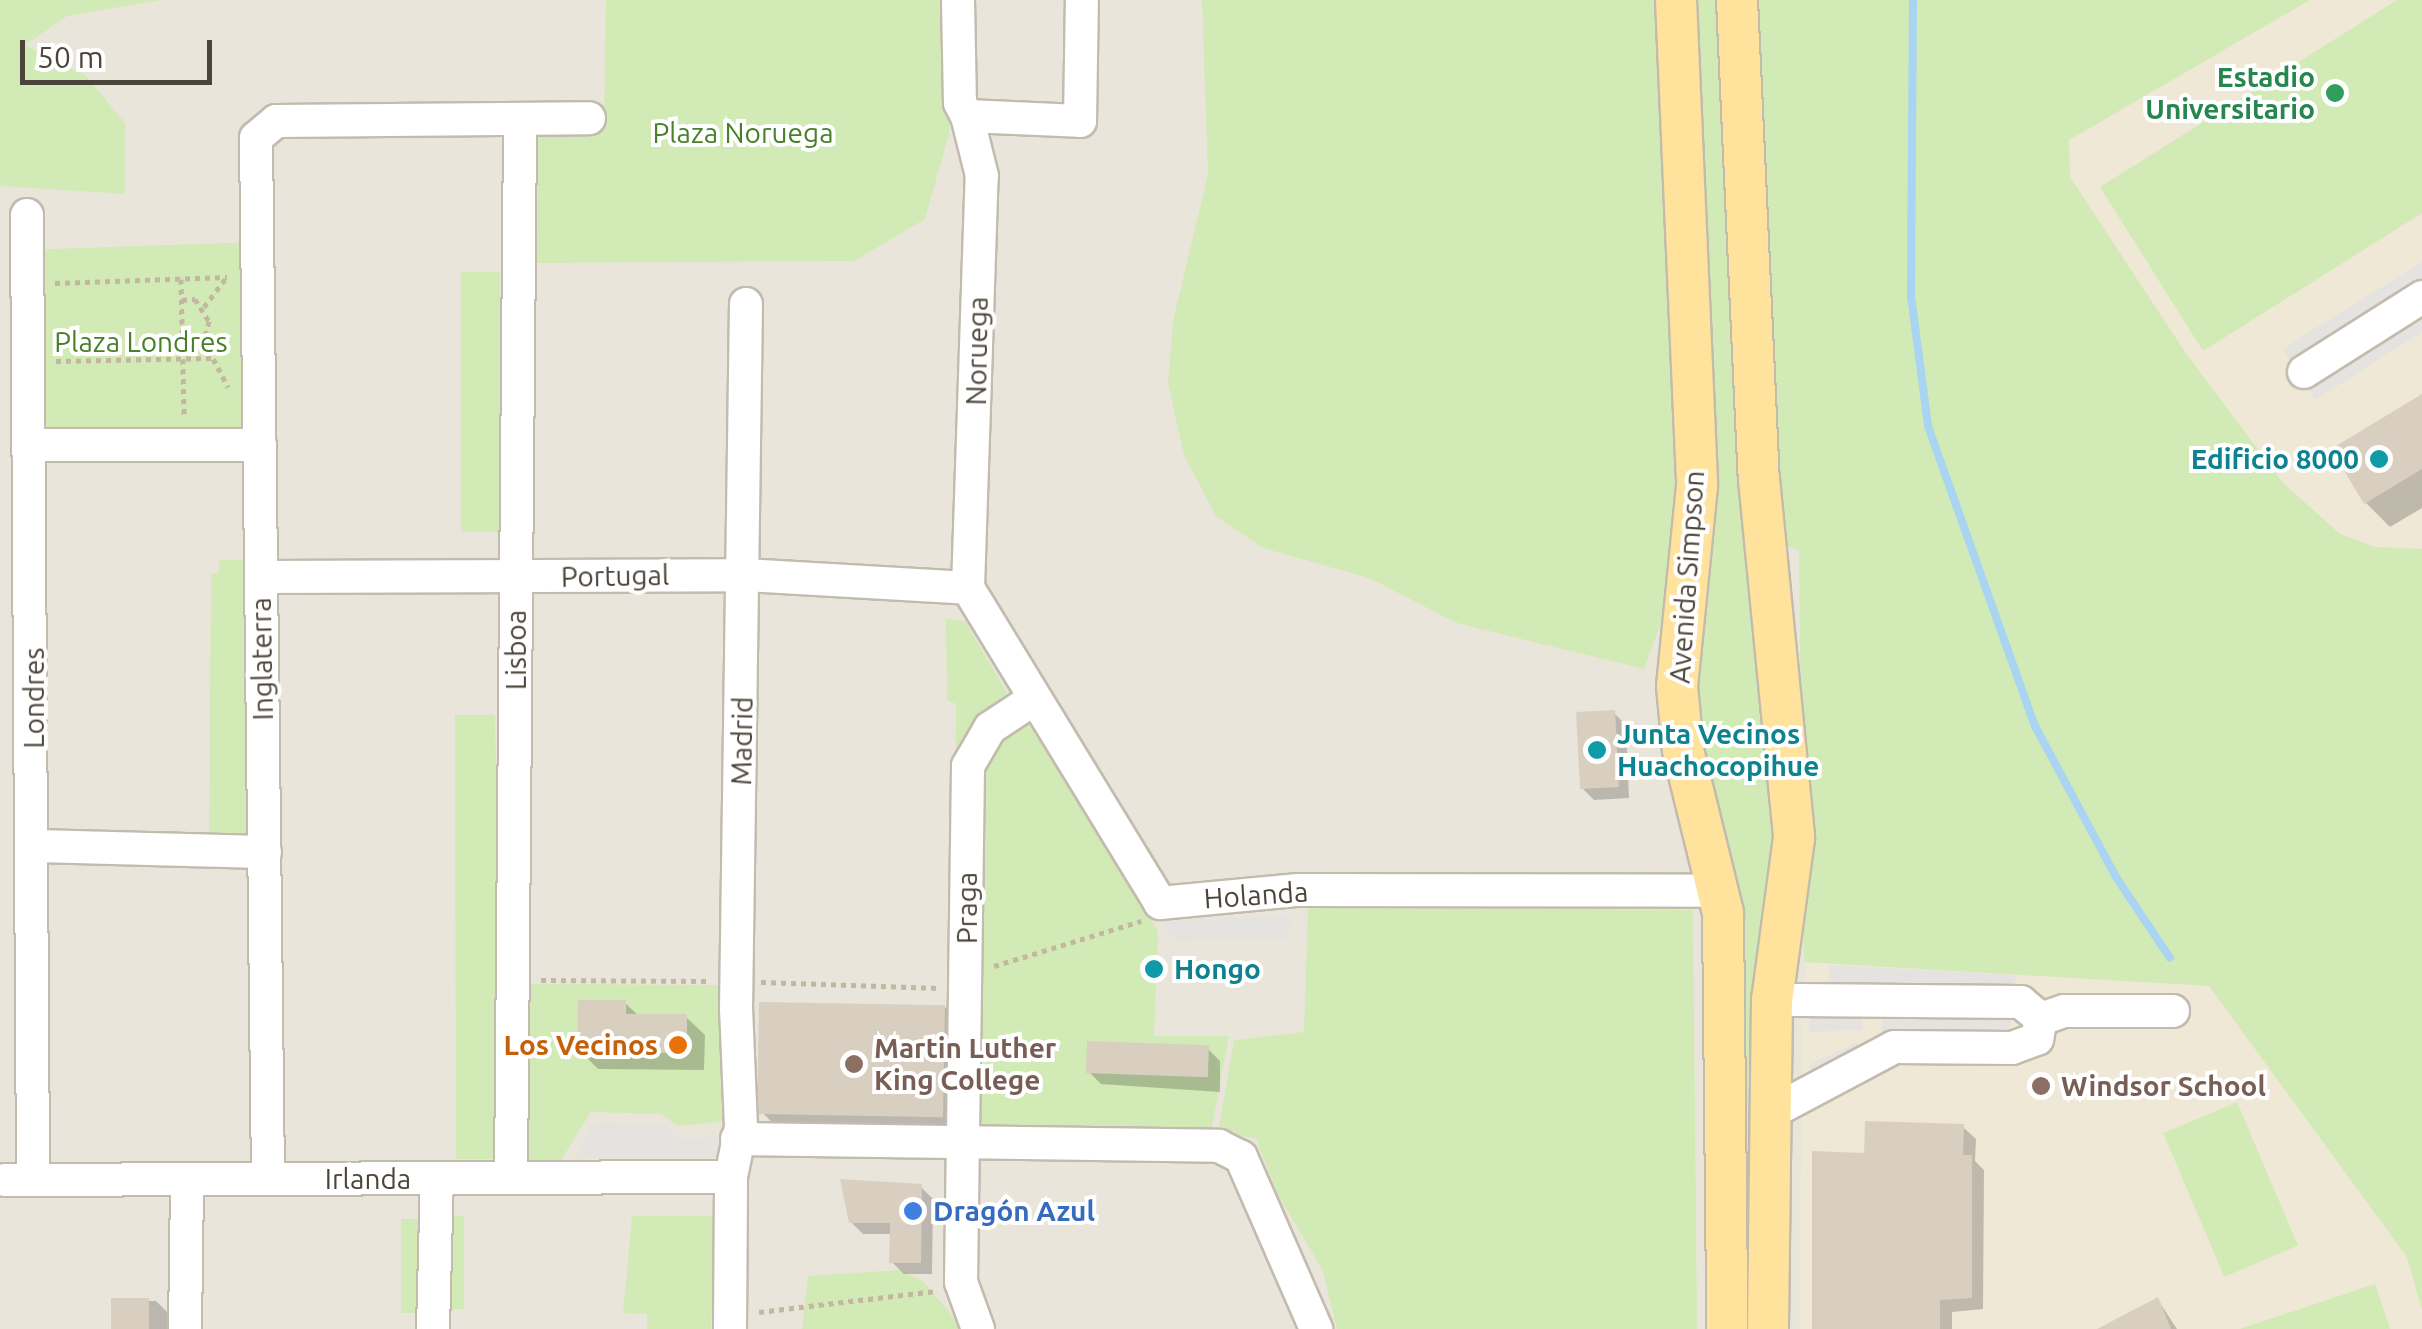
<!DOCTYPE html>
<html>
<head>
<meta charset="utf-8">
<style>
	body { margin:0 }
	#map { position:relative; width:2422px; height:1329px; overflow:hidden; background:#f6f3ec; font-family:Ubuntu,sans-serif }
	div>[style] { position:absolute }
	[style*='--x'] { left:calc(var(--x)*1px); top:calc(var(--y)*1px); width:calc(var(--w)*1px); rotate:calc(var(--a)*1deg) }
	.residential>* { inset:0; background:#eae5da; transform-origin:0 0 }
	.education>* { inset:0; background:#efe8d6 }
	.green>* { inset:0; background:#d2eab5; transform-origin:0 0 }
	.parking>* { inset:0; background:#e5e3e0 }
	.shadow>* { inset:0; background:#0003 }
	.stream>* { height:8px; margin:-4px; padding:0 4px; transform-origin:4px; border-radius:4px; background:#a9d4f2 }
	.building>* { inset:0; background:#d8cfc1; transform-origin:0 0 }
	.path>* { height:5px; margin-top:-2.5px; transform-origin:0; background:repeating-linear-gradient(90deg,#c4b79f 0 5px,transparent 0 10px) }
	.roads { filter:drop-shadow(2px 0 #c2bbae) drop-shadow(-2px 0 #c2bbae) drop-shadow(0 2px #c2bbae) drop-shadow(0 -2px #c2bbae) }
	.minor>* { height:32px; margin:-16px; padding:0 16px; transform-origin:16px; border-radius:16px; background:#fff }
	.major>* { height:40px; margin:-20px; padding:0 20px; transform-origin:20px; border-radius:20px; background:#ffe39c }
	.dots>* { width:28px; height:28px; translate:-50% -50%; box-sizing:border-box; border:5px solid #fff; border-radius:50% }
	span { translate:-50% -50%; white-space:nowrap; text-align:center; line-height:1.15; -webkit-text-stroke:8px #fff; paint-order:stroke }
	.leisure-label { font-size:28px; color:#27864d; font-weight:700 }
	.right { translate:-100% -50%; text-align:right }
	.park-label { font-size:28px; color:#4a7f2a }
	.street-label { font-size:28px; color:#4b4439 }
	.culture-label { font-size:28px; color:#0d838f; font-weight:700 }
	.left { translate:0 -50%; text-align:left }
	.food-label { font-size:28px; color:#c56008; font-weight:700 }
	.education-label { font-size:28px; color:#785e54; font-weight:700 }
	.shop-label { font-size:28px; color:#366cbe; font-weight:700 }
	.scale { position:absolute; left:20px; top:40px; width:192px; height:45px; box-sizing:border-box; border:5px solid #4b4439; border-top:0; padding-left:12px; font-size:30px; line-height:35px; white-space:nowrap; color:#4b4439; -webkit-text-stroke:8px #fff; paint-order:stroke }
</style>
</head>
<body>
<div id="map">
	<div class="residential">
		<div style="left:0;top:0;width:2422px;height:1329px"></div>
	</div>
	<div class="education">
		<div style="clip-path:polygon(1778px 0,2422px 0,2422px 1329px,1800px 1329px,1802px 1016px,1817px 842px)"></div>
	</div>
	<div class="green">
		<div style="clip-path:polygon(0 0,160px 0,67px 16px,25px 45px,85px 75px,125px 123px,125px 194px,0 186px)"></div>
		<div style="clip-path:polygon(606px 0,950px 0,949px 134px,925px 219px,854px 261px,537px 263px,538px 133px,604px 127px)"></div>
		<div style="clip-path:polygon(1202px 0,2310px 0,2069px 140px,2070px 177px,2185px 352px,2283px 483px,2339px 533px,2375px 547px,2422px 549px,2422px 1310px,2407px 1257px,2209px 986px,1804px 962px,1799px 550px,1746px 537px,1776px 879px,1753px 1329px,1743px 1329px,1719px 828px,1701px 736px,1696px 657px,1668px 604px,1644px 669px,1457px 623px,1369px 578px,1263px 548px,1216px 516px,1184px 455px,1168px 384px,1173px 321px,1208px 174px)"></div>
		<div style="clip-path:polygon(2397px 0,2422px 0,2422px 213px,2203px 351px,2100px 187px)"></div>
		<div style="left:255px;top:242px;width:197px;height:217px;rotate:88deg"></div>
		<div style="left:461px;top:272px;width:39px;height:260px"></div>
		<div style="clip-path:polygon(219px 560px,250px 560px,249px 838px,209px 838px,211px 574px,219px 573px)"></div>
		<div style="clip-path:polygon(946px 619px,965px 621px,1010px 698px,985px 722px,954px 983px,956px 704px,947px 700px)"></div>
		<div style="clip-path:polygon(455px 715px,495px 715px,503px 1159px,456px 1159px)"></div>
		<div style="clip-path:polygon(1026px 720px,1158px 931px,1154px 1036px,1229px 1036px,1211px 1131px,986px 1125px,977px 1120px,977px 764px,986px 744px)"></div>
		<div style="clip-path:polygon(1308px 908px,1693px 910px,1697px 1329px,1337px 1329px,1323px 1271px,1277px 1193px,1256px 1138px,1218px 1133px,1234px 1040px,1304px 1032px)"></div>
		<div style="clip-path:polygon(525px 984px,724px 985px,729px 1121px,678px 1126px,661px 1114px,591px 1112px,559px 1163px,528px 1164px)"></div>
		<div style="left:2237px;top:1102px;width:156px;height:80px;rotate:67deg"></div>
		<div style="left:447px;top:1216px;width:17px;height:93px"></div>
		<div style="clip-path:polygon(632px 1216px,716px 1216px,711px 1329px,647px 1329px,647px 1314px,623px 1313px)"></div>
		<div style="left:401px;top:1219px;width:25px;height:94px"></div>
		<div style="clip-path:polygon(900px 1270px,924px 1282px,963px 1329px,802px 1329px,808px 1276px)"></div>
		<div style="clip-path:polygon(2375px 1284px,2390px 1329px,2240px 1329px)"></div>
	</div>
	<div class="parking">
		<div style="clip-path:polygon(2422px 262px,2422px 332px,2315px 400px,2282px 349px)"></div>
		<div style="clip-path:polygon(1291px 916px,1289px 939px,1173px 941px,1163px 920px)"></div>
		<div style="clip-path:polygon(1830px 965px,2016px 975px,2007px 1059px,1915px 1049px,1820px 1099px,1809px 1065px,1857px 1042px,1864px 1055px,1881px 1050px,1882px 1018px,1863px 1013px,1862px 1030px,1809px 1032px,1810px 1013px,1826px 1013px)"></div>
		<div style="clip-path:polygon(594px 1123px,665px 1124px,678px 1139px,719px 1137px,720px 1157px,576px 1158px)"></div>
	</div>
	<div class="shadow">
		<div style="clip-path:polygon(2422px 396px,2422px 508px,2390px 527px,2366px 503px)"></div>
		<div style="clip-path:polygon(1614px 713px,1626px 725px,1629px 798px,1594px 800px,1582px 788px)"></div>
		<div style="clip-path:polygon(625px 1003px,639px 1016px,686px 1017px,705px 1035px,704px 1070px,598px 1069px,580px 1051px)"></div>
		<div style="clip-path:polygon(944px 1006px,962px 1025px,961px 1133px,781px 1132px,763px 1113px)"></div>
		<div style="clip-path:polygon(1208px 1049px,1220px 1061px,1220px 1092px,1101px 1084px,1089px 1072px)"></div>
		<div style="clip-path:polygon(1963px 1127px,1976px 1139px,1975px 1161px,1984px 1170px,1983px 1309px,1952px 1312px,1952px 1329px,1817px 1329px,1866px 1155px)"></div>
		<div style="clip-path:polygon(921px 1187px,933px 1199px,932px 1274px,904px 1274px,892px 1262px,892px 1234px,863px 1234px,851px 1222px)"></div>
		<div style="clip-path:polygon(2158px 1300px,2177px 1329px,2106px 1329px)"></div>
		<div style="clip-path:polygon(114px 1301px,156px 1301px,174px 1319px,174px 1329px,114px 1329px)"></div>
	</div>
	<div class="stream">
		<div style="--x:1913;--y:0;--w:296;--a:90.4"></div>
		<div style="--x:1911;--y:296;--w:131;--a:82.5"></div>
		<div style="--x:1928;--y:426;--w:319;--a:70.4"></div>
		<div style="--x:2035;--y:726;--w:171;--a:61.8"></div>
		<div style="--x:2116;--y:877;--w:97;--a:56.3"></div>
	</div>
	<div class="building">
		<div style="clip-path:polygon(2422px 394px,2422px 469px,2364px 504px,2331px 449px)"></div>
		<div style="left:1615px;top:710px;width:77px;height:39px;rotate:87deg"></div>
		<div style="clip-path:polygon(578px 1000px,626px 1000px,626px 1014px,687px 1014px,687px 1053px,577px 1052px)"></div>
		<div style="left:759px;top:1002px;width:186px;height:112px;rotate:1deg"></div>
		<div style="left:1087px;top:1041px;width:122px;height:32px;rotate:2deg"></div>
		<div style="clip-path:polygon(1865px 1121px,1964px 1124px,1963px 1155px,1972px 1155px,1972px 1298px,1940px 1300px,1940px 1329px,1812px 1329px,1812px 1151px,1864px 1153px)"></div>
		<div style="clip-path:polygon(840px 1179px,922px 1184px,921px 1263px,889px 1263px,890px 1223px,849px 1223px)"></div>
		<div style="clip-path:polygon(2158px 1297px,2171px 1329px,2097px 1329px)"></div>
		<div style="left:111px;top:1298px;width:38px;height:31px"></div>
	</div>
	<div class="path">
		<div style="--x:181;--y:279;--w:136;--a:88.7"></div>
		<div style="--x:55;--y:283;--w:172;--a:-2"></div>
		<div style="--x:182;--y:300;--w:13;--a:-4"></div>
		<div style="--x:195;--y:299;--w:26;--a:58"></div>
		<div style="--x:209;--y:321;--w:21;--a:104"></div>
		<div style="--x:204;--y:341;--w:20;--a:162"></div>
		<div style="--x:204;--y:307;--w:38;--a:-53"></div>
		<div style="--x:204;--y:341;--w:52;--a:62.4"></div>
		<div style="--x:56;--y:361;--w:157;--a:-1.1"></div>
		<div style="--x:994;--y:966;--w:154;--a:-17"></div>
		<div style="--x:541;--y:980;--w:169;--a:0.3"></div>
		<div style="--x:761;--y:982;--w:179;--a:1.9"></div>
		<div style="--x:759;--y:1312;--w:178;--a:-6.8"></div>
	</div>
	<div class="roads">
		<div class="minor">
			<div style="--x:958;--y:0;--w:103;--a:88.9"></div>
			<div style="--x:960;--y:103;--w:15;--a:62"></div>
			<div style="--x:27;--y:215;--w:965;--a:89.64"></div>
			<div style="--x:2304;--y:372;--w:140;--a:-32.4"></div>
			<div style="--x:33;--y:445;--w:227;--a:0"></div>
			<div style="--x:261;--y:577;--w:483;--a:-0.2"></div>
			<div style="--x:744;--y:575;--w:224;--a:3.3"></div>
			<div style="--x:968;--y:588;--w:369;--a:58.6"></div>
			<div style="--x:1160;--y:903;--w:139;--a:-5.4"></div>
			<div style="--x:1298;--y:890;--w:423;--a:0.1"></div>
			<div style="--x:968;--y:588;--w:412;--a:-88.1"></div>
			<div style="--x:982;--y:176;--w:62;--a:-104"></div>
			<div style="--x:967;--y:116;--w:113;--a:2.5"></div>
			<div style="--x:1080;--y:121;--w:121;--a:-89.1"></div>
			<div style="--x:34;--y:846;--w:231;--a:1.5"></div>
			<div style="--x:2041;--y:1019;--w:24;--a:-19"></div>
			<div style="--x:2064;--y:1011;--w:109;--a:0"></div>
			<div style="--x:1770;--y:1113;--w:140;--a:-28"></div>
			<div style="--x:1894;--y:1047;--w:118;--a:0.5"></div>
			<div style="--x:2012;--y:1048;--w:27;--a:-20"></div>
			<div style="--x:2037;--y:1039;--w:20;--a:-79"></div>
			<div style="--x:2041;--y:1019;--w:26;--a:-140"></div>
			<div style="--x:2021;--y:1002;--w:249;--a:-179.5"></div>
			<div style="--x:737;--y:1139;--w:482;--a:0.8"></div>
			<div style="--x:1219;--y:1146;--w:25;--a:27"></div>
			<div style="--x:1241;--y:1157;--w:188;--a:66.4"></div>
			<div style="--x:511;--y:1178;--w:1056;--a:-89.51"></div>
			<div style="--x:268;--y:1179;--w:1041;--a:-90.66"></div>
			<div style="--x:256;--y:138;--w:26;--a:-40"></div>
			<div style="--x:276;--y:121;--w:313;--a:-0.5"></div>
			<div style="--x:5;--y:1180;--w:726;--a:-0.24"></div>
			<div style="--x:185;--y:1329;--w:148;--a:-89.2"></div>
			<div style="--x:433;--y:1329;--w:150;--a:-88.5"></div>
			<div style="--x:730;--y:1329;--w:152;--a:-89.6"></div>
			<div style="--x:731;--y:1177;--w:51;--a:-78.7"></div>
			<div style="--x:741;--y:1127;--w:117;--a:-92.4"></div>
			<div style="--x:736;--y:1010;--w:706;--a:-89.19"></div>
			<div style="--x:978;--y:1329;--w:50;--a:-109.9"></div>
			<div style="--x:961;--y:1282;--w:516;--a:-89.22"></div>
			<div style="--x:968;--y:766;--w:44;--a:-59.9"></div>
			<div style="--x:990;--y:728;--w:49;--a:-33.4"></div>
		</div>
		<div class="major">
			<div style="--x:1676;--y:0;--w:486;--a:87.5"></div>
			<div style="--x:1697;--y:486;--w:201;--a:95.7"></div>
			<div style="--x:1677;--y:686;--w:64;--a:84.6"></div>
			<div style="--x:1683;--y:750;--w:168;--a:76.2"></div>
			<div style="--x:1723;--y:913;--w:416;--a:89.4"></div>
			<div style="--x:1737;--y:0;--w:480;--a:87.4"></div>
			<div style="--x:1759;--y:479;--w:361;--a:84.4"></div>
			<div style="--x:1794;--y:838;--w:163;--a:97.7"></div>
			<div style="--x:1772;--y:1000;--w:329;--a:90.7"></div>
		</div>
	</div>
	<div class="dots">
		<div style="left:2335px;top:93px;background:#2e9e5b"></div>
		<div style="left:2379px;top:459px;background:#0f9aa8"></div>
		<div style="left:1597px;top:750px;background:#0f9aa8"></div>
		<div style="left:1154px;top:969px;background:#0f9aa8"></div>
		<div style="left:678px;top:1045px;background:#e8710a"></div>
		<div style="left:854px;top:1064px;background:#8d6e63"></div>
		<div style="left:2041px;top:1086px;background:#8d6e63"></div>
		<div style="left:913px;top:1211px;background:#3f7fe0"></div>
	</div>
	<div class="leisure-label">
		<span class="right" style="left:2315px;top:93px">Estadio<br>Universitario</span>
	</div>
	<div class="park-label">
		<span style="left:743px;top:133px">Plaza Noruega</span>
		<span style="left:141px;top:342px">Plaza Londres</span>
	</div>
	<div class="street-label">
		<span style="left:977px;top:351px;rotate:-89deg">Noruega</span>
		<span style="left:615px;top:576px;rotate:-1deg">Portugal</span>
		<span style="left:1687px;top:577px;rotate:-86deg">Avenida Simpson</span>
		<span style="left:516px;top:650px;rotate:-90deg">Lisboa</span>
		<span style="left:262px;top:659px;rotate:-91deg">Inglaterra</span>
		<span style="left:34px;top:698px;rotate:-90deg">Londres</span>
		<span style="left:742px;top:741px;rotate:-89deg">Madrid</span>
		<span style="left:1256px;top:895px;rotate:-4deg">Holanda</span>
		<span style="left:967px;top:908px;rotate:-90deg">Praga</span>
		<span style="left:368px;top:1179px">Irlanda</span>
	</div>
	<div class="culture-label">
		<span class="right" style="left:2359px;top:459px">Edificio 8000</span>
		<span class="left" style="left:1617px;top:750px">Junta Vecinos<br>Huachocopihue</span>
		<span class="left" style="left:1174px;top:969px">Hongo</span>
	</div>
	<div class="food-label">
		<span class="right" style="left:658px;top:1045px">Los Vecinos</span>
	</div>
	<div class="education-label">
		<span class="left" style="left:874px;top:1064px">Martin Luther<br>King College</span>
		<span class="left" style="left:2061px;top:1086px">Windsor School</span>
	</div>
	<div class="shop-label">
		<span class="left" style="left:933px;top:1211px">Dragón Azul</span>
	</div>
	<div class="scale">50 m</div>
</div>
</body>
</html>
